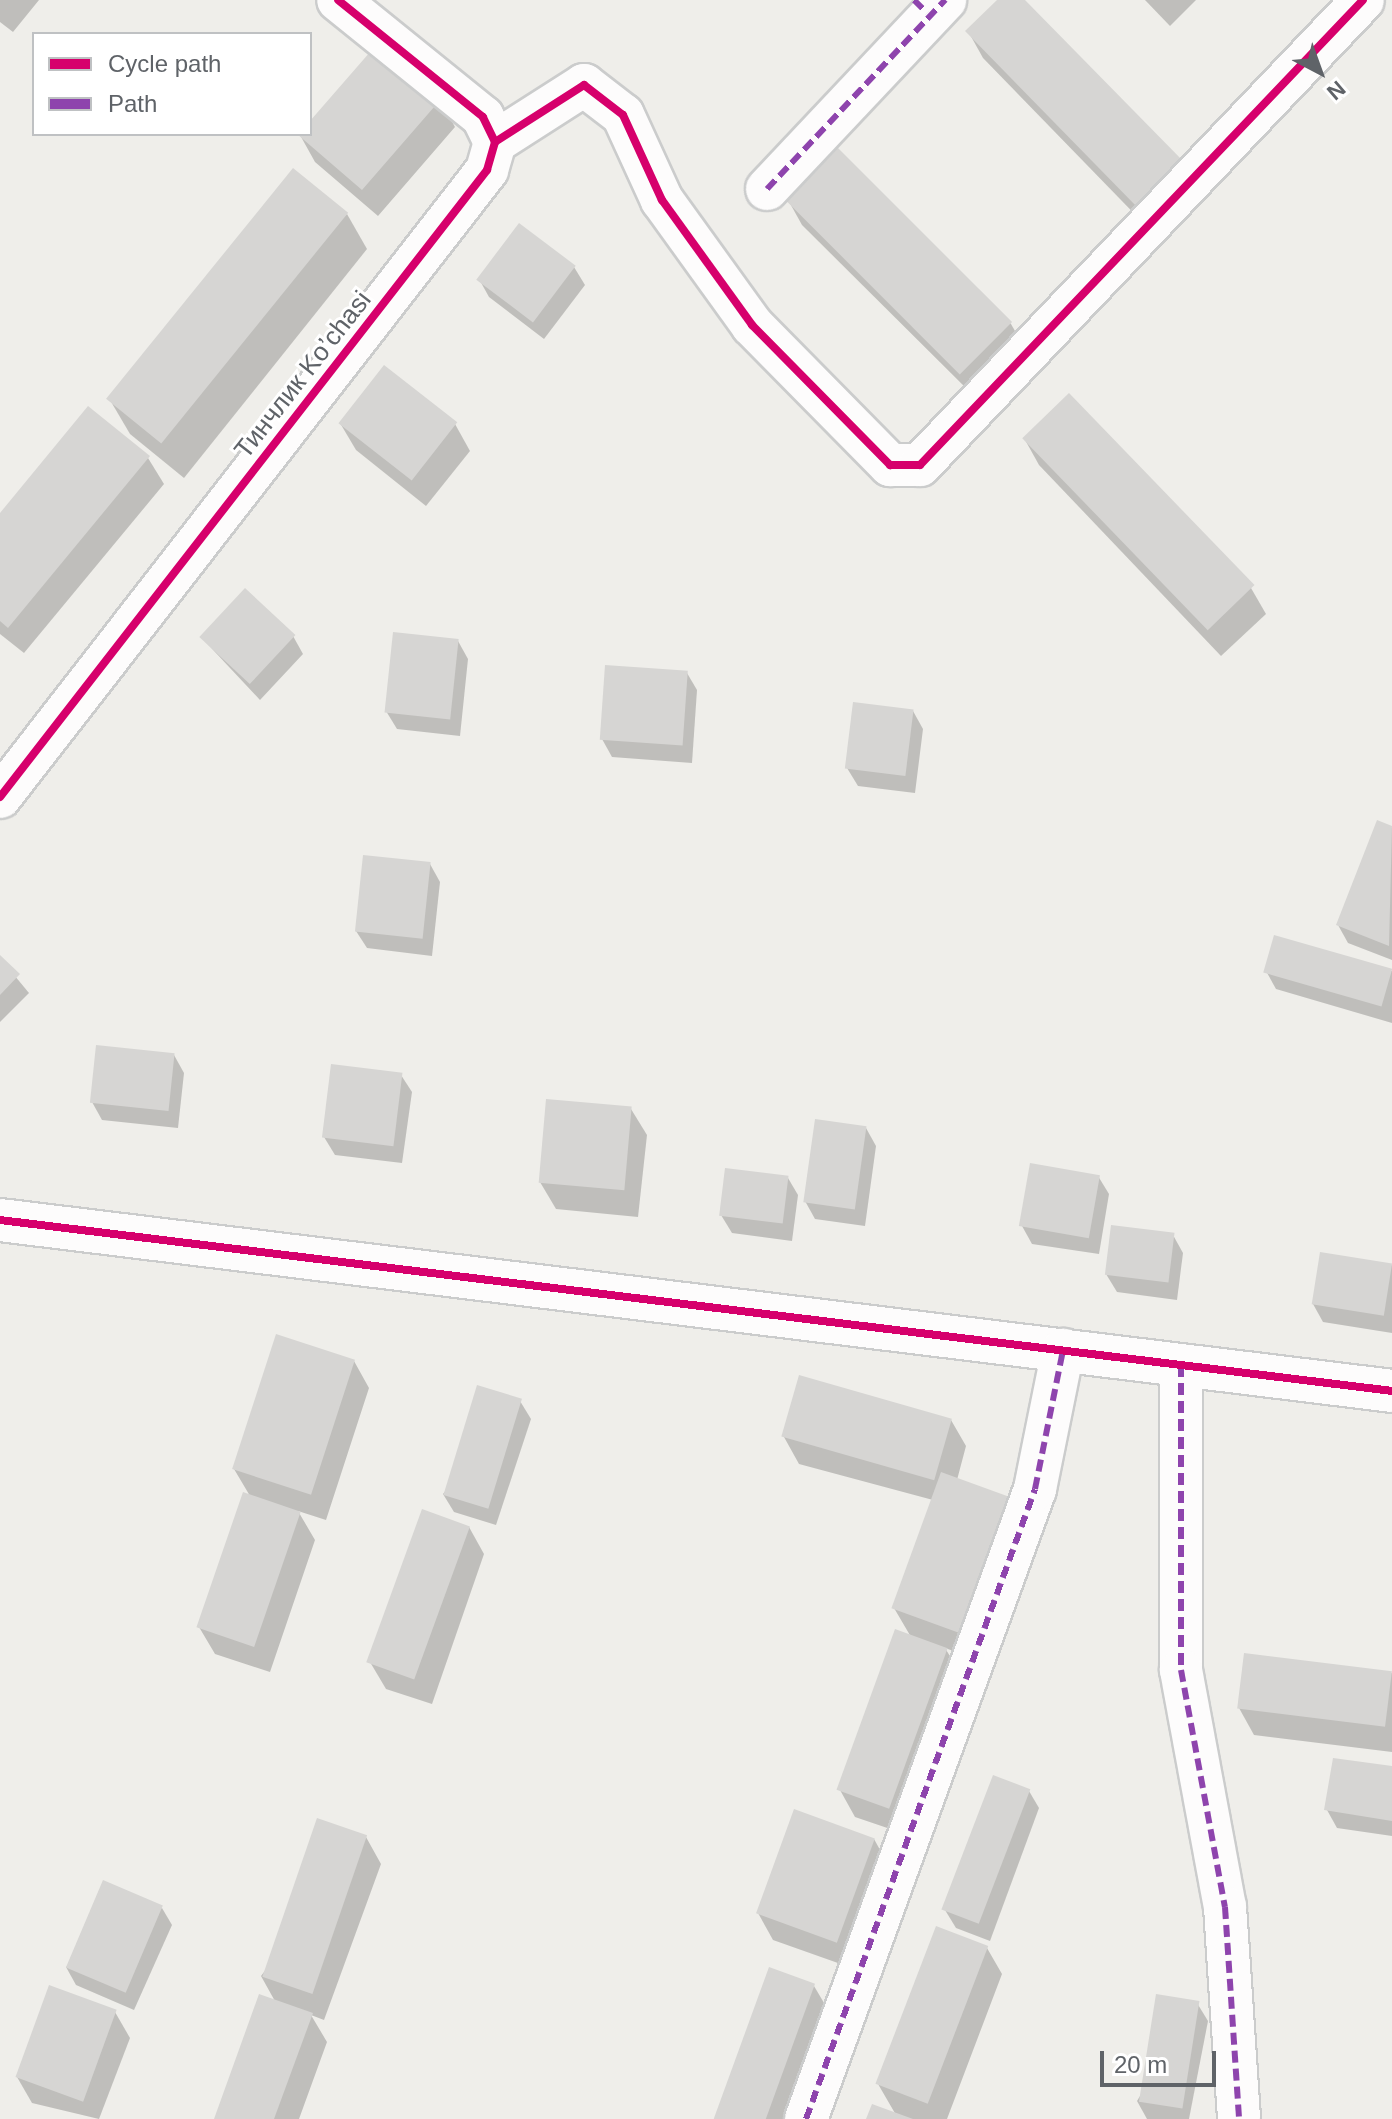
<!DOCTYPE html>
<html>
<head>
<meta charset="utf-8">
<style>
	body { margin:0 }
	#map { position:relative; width:1392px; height:2119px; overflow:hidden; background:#efeeea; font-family:Helvetica,sans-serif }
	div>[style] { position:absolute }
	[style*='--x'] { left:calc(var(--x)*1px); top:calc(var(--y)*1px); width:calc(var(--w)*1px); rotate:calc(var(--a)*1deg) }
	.shadow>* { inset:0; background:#0003 }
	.building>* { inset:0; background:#d6d5d3; transform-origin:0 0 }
	.roads { filter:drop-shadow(2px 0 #cbcccc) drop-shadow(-2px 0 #cbcccc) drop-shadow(0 2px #cbcccc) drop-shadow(0 -2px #cbcccc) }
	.minor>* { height:42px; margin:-21px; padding:0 21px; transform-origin:21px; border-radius:21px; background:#fdfcfc }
	.quiet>* { height:6px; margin-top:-3px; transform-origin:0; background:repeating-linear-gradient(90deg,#8e44ad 0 12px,transparent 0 18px) }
	.cycleway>* { height:8px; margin:-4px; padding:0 4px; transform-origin:4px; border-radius:4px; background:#d6006c }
	span { translate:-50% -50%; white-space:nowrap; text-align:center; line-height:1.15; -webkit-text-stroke:6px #fff; paint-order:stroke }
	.street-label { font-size:26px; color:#5f6368 }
	.legend { position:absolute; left:32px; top:32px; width:280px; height:104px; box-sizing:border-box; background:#fff; border:2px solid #bfc1c3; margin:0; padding:10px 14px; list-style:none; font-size:24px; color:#5f6368 }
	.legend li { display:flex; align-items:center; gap:16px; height:40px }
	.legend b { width:40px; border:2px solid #bfc1c3 }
	.north { position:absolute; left:1280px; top:32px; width:80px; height:80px; -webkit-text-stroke:6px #fff; paint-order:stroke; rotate:139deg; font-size:22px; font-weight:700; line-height:32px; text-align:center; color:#5f6368 }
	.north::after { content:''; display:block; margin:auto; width:28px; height:36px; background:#5f6368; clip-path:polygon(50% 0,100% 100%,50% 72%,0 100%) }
	.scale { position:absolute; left:1100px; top:2051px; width:116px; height:36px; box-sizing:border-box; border:4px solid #5f6368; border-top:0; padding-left:10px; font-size:24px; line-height:28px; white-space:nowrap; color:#5f6368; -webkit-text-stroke:6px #fff; paint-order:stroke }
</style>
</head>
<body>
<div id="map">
	<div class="shadow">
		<div style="clip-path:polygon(0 0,39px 0,13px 32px,0 22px)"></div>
		<div style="clip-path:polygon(1000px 0,1022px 0,1155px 235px,983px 58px,968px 31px)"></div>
		<div style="clip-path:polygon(1145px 0,1196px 0,1170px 26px)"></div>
		<div style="clip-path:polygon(440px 100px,455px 127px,378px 216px,315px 162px,300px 135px,310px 134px,310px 124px)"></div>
		<div style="clip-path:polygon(836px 149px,1011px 324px,1026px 350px,977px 399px,802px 225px,787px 198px)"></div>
		<div style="clip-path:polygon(347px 214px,367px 249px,184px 478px,130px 434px,110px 400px)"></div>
		<div style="clip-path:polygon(574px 267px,585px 285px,544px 339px,489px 297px,479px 279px)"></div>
		<div style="clip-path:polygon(340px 423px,455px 424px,470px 451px,426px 506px,356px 450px)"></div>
		<div style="clip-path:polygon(1024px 438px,1251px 588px,1266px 614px,1221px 656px,1039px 465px)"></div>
		<div style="clip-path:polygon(148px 458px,164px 484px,24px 653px,0 634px,0 516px)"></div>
		<div style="clip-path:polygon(293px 636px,303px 654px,260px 700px,201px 637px)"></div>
		<div style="clip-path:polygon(458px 641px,468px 659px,460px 736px,397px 729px,386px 711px)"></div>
		<div style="clip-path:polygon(687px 673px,697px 690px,692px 763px,612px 757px,602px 739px)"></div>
		<div style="clip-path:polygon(913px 711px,923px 729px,915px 793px,858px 786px,847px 768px)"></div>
		<div style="clip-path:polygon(1379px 823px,1392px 828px,1392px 960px,1348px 943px,1338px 925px)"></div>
		<div style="clip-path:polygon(430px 864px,440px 882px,432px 956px,367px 948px,356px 931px)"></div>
		<div style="clip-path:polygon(1276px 937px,1392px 971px,1392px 1023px,1276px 989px,1266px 971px)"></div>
		<div style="clip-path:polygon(0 958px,29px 993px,0 1022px)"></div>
		<div style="clip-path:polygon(174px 1055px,184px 1073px,178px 1128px,102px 1120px,92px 1102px)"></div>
		<div style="clip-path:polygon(401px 1075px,412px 1092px,402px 1163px,335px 1155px,324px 1137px)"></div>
		<div style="clip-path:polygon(631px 1109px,647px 1135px,638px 1217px,556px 1209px,540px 1182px)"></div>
		<div style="clip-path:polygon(866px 1128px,876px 1146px,865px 1226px,815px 1219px,805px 1201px)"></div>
		<div style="clip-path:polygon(1098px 1176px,1109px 1194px,1099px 1254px,1032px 1244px,1022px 1226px)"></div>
		<div style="clip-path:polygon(788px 1178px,798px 1195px,792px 1241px,732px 1233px,721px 1215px)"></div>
		<div style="clip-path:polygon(1173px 1235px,1183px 1253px,1177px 1300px,1117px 1292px,1106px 1274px)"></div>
		<div style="clip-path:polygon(1392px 1265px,1392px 1333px,1323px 1322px,1313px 1304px)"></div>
		<div style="clip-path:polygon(354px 1361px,369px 1388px,326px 1520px,298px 1511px,315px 1540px,270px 1672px,215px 1654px,199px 1627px,250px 1496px,234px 1469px)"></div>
		<div style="clip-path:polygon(520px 1401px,531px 1419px,496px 1525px,454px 1512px,443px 1494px)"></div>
		<div style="clip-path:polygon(951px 1420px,966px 1446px,957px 1480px,1006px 1498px,1022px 1525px,973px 1658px,945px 1648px,962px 1676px,905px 1834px,855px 1817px,840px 1790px,911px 1637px,894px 1608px,933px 1500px,799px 1464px,784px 1437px)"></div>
		<div style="clip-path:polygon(469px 1527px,484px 1554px,432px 1704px,386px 1689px,370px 1662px)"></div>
		<div style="clip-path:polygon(1392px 1673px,1392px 1752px,1254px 1735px,1239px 1708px)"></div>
		<div style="clip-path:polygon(1392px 1768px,1392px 1836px,1337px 1828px,1327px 1810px)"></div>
		<div style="clip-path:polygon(1029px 1791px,1039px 1808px,990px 1941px,956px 1928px,945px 1910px)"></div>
		<div style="clip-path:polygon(366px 1837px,381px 1864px,324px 2020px,311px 2015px,327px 2042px,299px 2119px,216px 2119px,276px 2003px,261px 1976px)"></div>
		<div style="clip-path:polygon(874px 1839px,889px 1866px,852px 1968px,773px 1940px,758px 1913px)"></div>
		<div style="clip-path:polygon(162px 1908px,172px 1925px,134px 2010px,76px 1985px,66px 1967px)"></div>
		<div style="clip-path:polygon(987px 1948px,1002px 1974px,947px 2119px,868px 2119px,896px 2115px,878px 2084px)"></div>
		<div style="clip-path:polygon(814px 1986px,830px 2013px,790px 2119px,715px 2119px)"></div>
		<div style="clip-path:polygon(1197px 2003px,1208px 2021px,1189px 2119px,1147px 2119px,1137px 2101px)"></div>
		<div style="clip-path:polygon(115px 2012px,130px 2038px,99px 2119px,32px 2103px,17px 2077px)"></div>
	</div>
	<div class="building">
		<div style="clip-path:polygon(997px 0,1025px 0,1186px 164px,1139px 209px,965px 31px)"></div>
		<div style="clip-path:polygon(377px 44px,441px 99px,362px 190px,297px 134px,310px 134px,310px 121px)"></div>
		<div style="left:836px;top:146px;width:249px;height:74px;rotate:45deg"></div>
		<div style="left:293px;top:168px;width:71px;height:297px;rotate:39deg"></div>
		<div style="left:519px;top:223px;width:71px;height:71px;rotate:37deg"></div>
		<div style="left:384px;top:365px;width:93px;height:74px;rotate:38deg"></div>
		<div style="left:1069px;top:393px;width:267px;height:65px;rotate:46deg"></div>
		<div style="clip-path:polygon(88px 406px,150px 456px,8px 628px,0 621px,0 513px)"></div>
		<div style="left:245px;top:588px;width:69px;height:67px;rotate:43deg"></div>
		<div style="left:393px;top:632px;width:66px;height:81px;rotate:6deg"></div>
		<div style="left:605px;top:665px;width:83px;height:75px;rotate:4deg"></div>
		<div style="left:853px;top:702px;width:61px;height:67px;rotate:7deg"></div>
		<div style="clip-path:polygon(1377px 820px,1392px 826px,1389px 946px,1336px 925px)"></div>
		<div style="left:363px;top:855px;width:68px;height:77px;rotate:6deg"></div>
		<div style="left:1274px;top:935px;width:123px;height:39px;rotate:16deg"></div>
		<div style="clip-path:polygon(0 955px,20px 974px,0 995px)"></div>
		<div style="left:96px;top:1045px;width:79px;height:58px;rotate:6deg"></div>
		<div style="left:331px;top:1064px;width:72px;height:74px;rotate:7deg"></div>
		<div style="left:546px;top:1099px;width:86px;height:84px;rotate:5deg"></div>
		<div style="left:815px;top:1119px;width:52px;height:84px;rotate:8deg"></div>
		<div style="left:1030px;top:1163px;width:71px;height:64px;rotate:10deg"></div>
		<div style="left:725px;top:1168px;width:64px;height:48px;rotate:7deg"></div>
		<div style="left:1111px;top:1225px;width:64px;height:50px;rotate:7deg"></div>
		<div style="left:1320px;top:1252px;width:73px;height:53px;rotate:9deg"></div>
		<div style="left:276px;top:1334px;width:83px;height:142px;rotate:18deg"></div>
		<div style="left:799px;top:1375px;width:159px;height:64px;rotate:16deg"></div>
		<div style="left:477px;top:1385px;width:47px;height:115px;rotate:17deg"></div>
		<div style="left:941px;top:1472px;width:71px;height:145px;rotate:20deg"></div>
		<div style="left:243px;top:1492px;width:61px;height:143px;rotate:19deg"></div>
		<div style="left:422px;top:1509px;width:51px;height:163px;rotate:20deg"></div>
		<div style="left:895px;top:1629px;width:56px;height:171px;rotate:20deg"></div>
		<div style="left:1244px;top:1653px;width:149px;height:56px;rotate:7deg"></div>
		<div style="clip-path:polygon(1333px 1758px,1392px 1766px,1392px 1821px,1324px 1810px)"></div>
		<div style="left:993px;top:1775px;width:40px;height:144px;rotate:21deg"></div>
		<div style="left:794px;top:1809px;width:86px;height:111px;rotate:20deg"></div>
		<div style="left:317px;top:1818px;width:53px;height:168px;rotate:19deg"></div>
		<div style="left:103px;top:1880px;width:65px;height:95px;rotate:23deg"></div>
		<div style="left:936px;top:1926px;width:56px;height:169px;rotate:21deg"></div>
		<div style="left:769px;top:1967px;width:49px;height:162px;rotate:20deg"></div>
		<div style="left:49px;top:1985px;width:72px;height:98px;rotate:20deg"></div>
		<div style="clip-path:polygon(259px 1994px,313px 2013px,274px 2119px,214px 2119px)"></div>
		<div style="left:1156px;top:1994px;width:44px;height:109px;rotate:9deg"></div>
		<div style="clip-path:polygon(872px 2104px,913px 2119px,866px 2119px)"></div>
	</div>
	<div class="roads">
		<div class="minor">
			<div style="--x:495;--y:142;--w:106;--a:-32.6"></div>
			<div style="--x:584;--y:85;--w:49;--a:37.6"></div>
			<div style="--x:623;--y:115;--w:94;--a:65.4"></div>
			<div style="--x:662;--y:200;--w:154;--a:54.2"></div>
			<div style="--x:752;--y:325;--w:197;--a:45.4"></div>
			<div style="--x:890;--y:465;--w:30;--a:0"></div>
			<div style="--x:920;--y:465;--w:642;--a:-46.39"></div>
			<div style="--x:767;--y:189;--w:260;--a:-46.7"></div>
			<div style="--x:0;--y:797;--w:794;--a:-52.16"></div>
			<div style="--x:487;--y:170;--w:29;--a:-74"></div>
			<div style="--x:495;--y:142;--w:28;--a:-116"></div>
			<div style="--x:483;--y:117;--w:186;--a:-141.1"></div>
			<div style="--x:0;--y:1220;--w:1402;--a:7"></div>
			<div style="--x:1181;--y:1365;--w:305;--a:90"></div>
			<div style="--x:1181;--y:1670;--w:241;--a:79.5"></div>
			<div style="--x:1225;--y:1907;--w:212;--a:86.2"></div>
			<div style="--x:806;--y:2119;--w:670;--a:-70.02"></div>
			<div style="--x:1035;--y:1489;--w:142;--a:-78.6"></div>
		</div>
	</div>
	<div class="quiet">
		<div style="--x:914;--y:0;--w:18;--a:45"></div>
		<div style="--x:767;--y:189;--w:260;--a:-46.7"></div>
		<div style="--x:1181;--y:1365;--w:305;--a:90"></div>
		<div style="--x:1181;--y:1670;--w:241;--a:79.5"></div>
		<div style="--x:1225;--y:1907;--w:212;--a:86.2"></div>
		<div style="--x:806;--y:2119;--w:670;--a:-70.02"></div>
		<div style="--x:1035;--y:1489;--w:142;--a:-78.6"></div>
	</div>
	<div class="cycleway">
		<div style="--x:495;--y:142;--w:106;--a:-32.6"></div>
		<div style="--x:584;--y:85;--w:49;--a:37.6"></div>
		<div style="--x:623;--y:115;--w:94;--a:65.4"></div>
		<div style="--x:662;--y:200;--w:154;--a:54.2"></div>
		<div style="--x:752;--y:325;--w:197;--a:45.4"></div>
		<div style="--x:890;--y:465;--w:30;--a:0"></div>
		<div style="--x:920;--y:465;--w:642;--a:-46.39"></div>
		<div style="--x:0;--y:797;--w:794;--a:-52.16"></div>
		<div style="--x:487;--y:170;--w:29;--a:-74"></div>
		<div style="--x:495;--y:142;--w:28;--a:-116"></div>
		<div style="--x:483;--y:117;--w:186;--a:-141.1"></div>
		<div style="--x:0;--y:1220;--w:1402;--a:7"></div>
	</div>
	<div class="street-label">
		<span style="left:303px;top:375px;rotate:-52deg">Тинчлик Ko’chasi</span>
	</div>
	<ul class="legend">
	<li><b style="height:10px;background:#d6006c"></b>Cycle path</li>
	<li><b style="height:10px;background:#8e44ad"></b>Path</li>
	</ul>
	<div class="north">N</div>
	<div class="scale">20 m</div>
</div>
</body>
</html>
